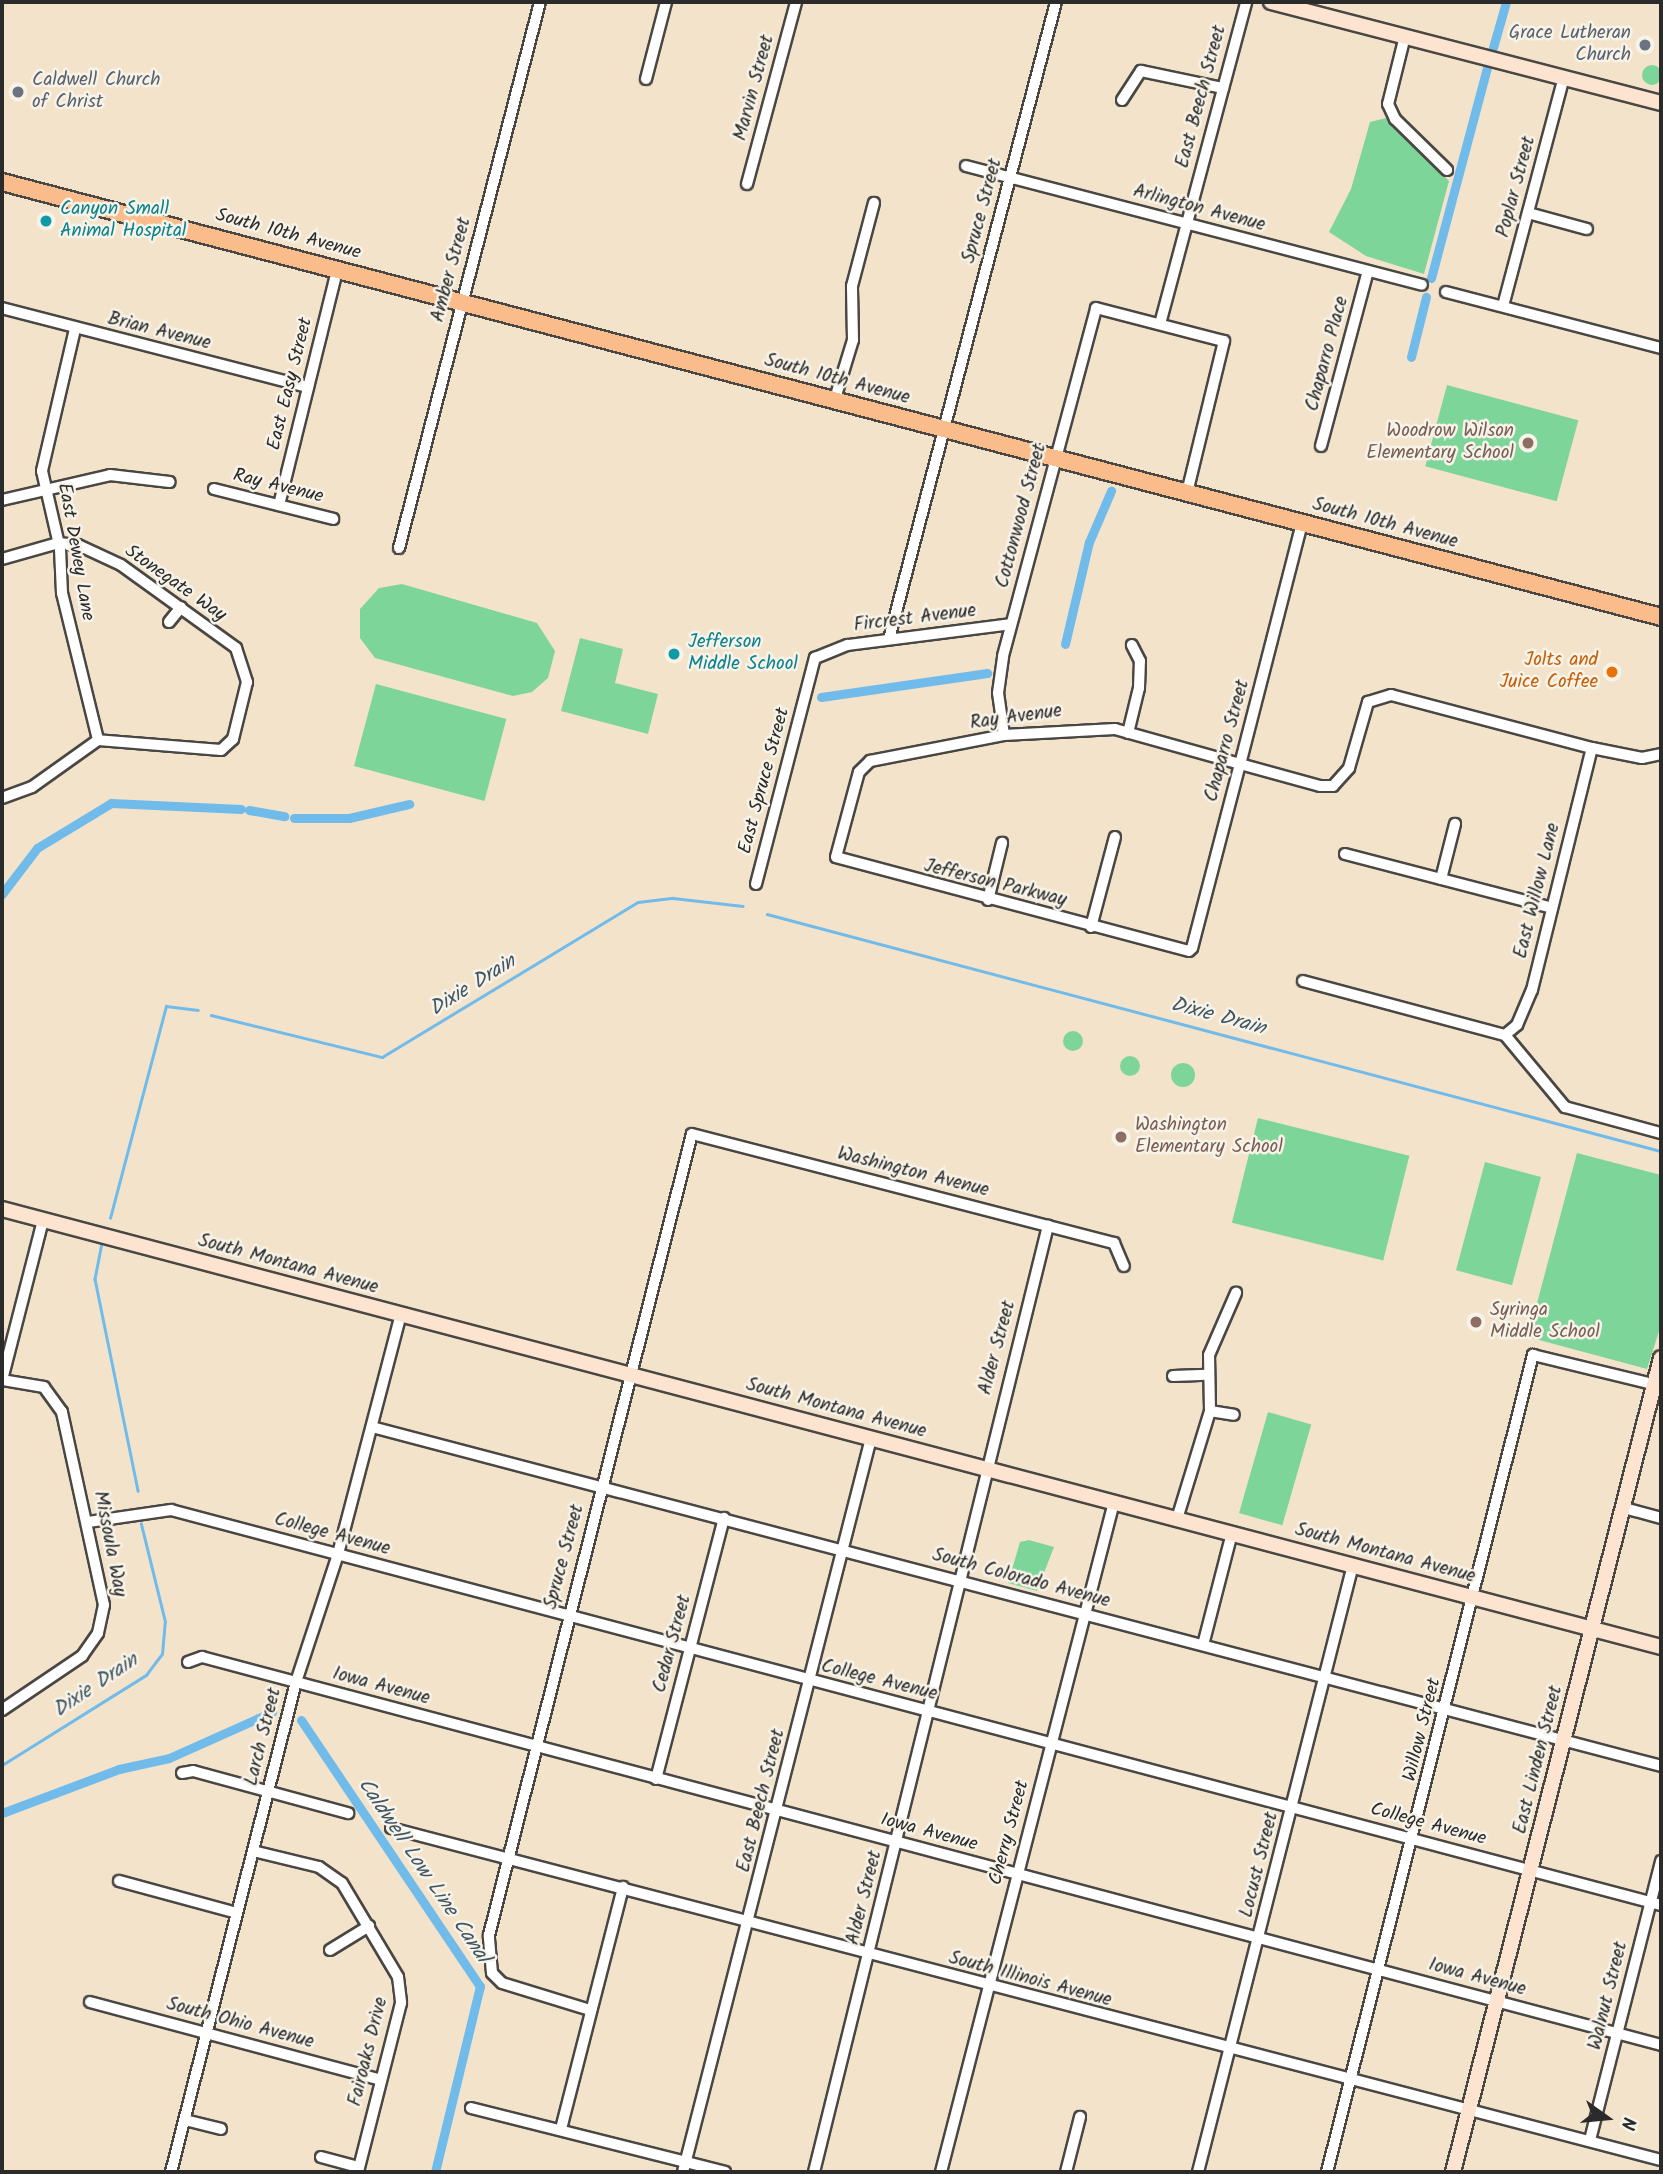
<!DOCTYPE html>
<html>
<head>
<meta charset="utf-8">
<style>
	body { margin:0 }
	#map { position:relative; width:1663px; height:2174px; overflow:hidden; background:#f4e3cb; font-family:Kalam,sans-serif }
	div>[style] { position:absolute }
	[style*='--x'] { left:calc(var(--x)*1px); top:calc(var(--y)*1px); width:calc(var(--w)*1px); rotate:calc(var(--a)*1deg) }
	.green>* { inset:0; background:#7ed59a; transform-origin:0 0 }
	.round { border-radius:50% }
	.stream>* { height:2.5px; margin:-1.25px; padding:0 1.25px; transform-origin:1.25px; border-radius:1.25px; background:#71bbea }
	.canal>* { height:9px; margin:-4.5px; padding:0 4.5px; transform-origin:4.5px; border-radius:4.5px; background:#71bbea }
	.roads { filter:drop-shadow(2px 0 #494743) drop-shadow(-2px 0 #494743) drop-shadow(0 2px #494743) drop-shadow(0 -2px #494743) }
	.street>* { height:10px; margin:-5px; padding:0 5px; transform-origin:5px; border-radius:5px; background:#fff }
	.secondary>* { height:14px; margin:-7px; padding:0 7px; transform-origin:7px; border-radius:7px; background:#fde4d0 }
	.primary>* { height:16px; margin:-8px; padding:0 8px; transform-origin:8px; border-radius:8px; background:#f9bc8a }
	.dots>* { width:19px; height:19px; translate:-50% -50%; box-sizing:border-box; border:4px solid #f7f3e8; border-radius:50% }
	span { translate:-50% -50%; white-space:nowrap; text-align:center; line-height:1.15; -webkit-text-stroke:5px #f7f3e8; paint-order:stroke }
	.worship-label { font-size:19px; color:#5b616d }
	.right { translate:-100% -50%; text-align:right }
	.left { translate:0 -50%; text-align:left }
	.street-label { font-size:19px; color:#2b2b2b }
	.culture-label { font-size:19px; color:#0d838f }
	.education-label { font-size:19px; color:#785e54 }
	.food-label { font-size:19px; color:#c56008 }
	.water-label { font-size:21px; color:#405664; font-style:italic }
	.frame { position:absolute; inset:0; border:4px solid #2b2b2b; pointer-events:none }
	.north { position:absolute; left:1572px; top:2083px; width:70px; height:70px; -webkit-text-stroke:5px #f7f3e8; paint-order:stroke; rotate:105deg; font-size:19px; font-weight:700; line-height:28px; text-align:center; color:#2b2b2b }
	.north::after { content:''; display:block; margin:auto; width:24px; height:32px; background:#2b2b2b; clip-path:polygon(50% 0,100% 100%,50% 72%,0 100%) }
</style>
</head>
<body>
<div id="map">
	<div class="green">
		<div class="round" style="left:1642px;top:65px;width:20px;height:20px"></div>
		<div style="clip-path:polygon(1386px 118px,1449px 181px,1424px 274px,1366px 256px,1329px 232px,1351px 189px,1370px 122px)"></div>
		<div style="left:1447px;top:385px;width:136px;height:84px;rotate:15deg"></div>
		<div style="clip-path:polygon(402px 584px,537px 623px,555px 651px,548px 678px,532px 692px,513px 696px,375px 658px,360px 638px,360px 609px,379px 588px)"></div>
		<div style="clip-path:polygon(580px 638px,623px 649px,615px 683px,658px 694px,648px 734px,561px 711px)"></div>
		<div style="left:376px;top:684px;width:135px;height:85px;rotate:15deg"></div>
		<div class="round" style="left:1063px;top:1031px;width:20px;height:20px"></div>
		<div class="round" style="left:1120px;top:1056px;width:20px;height:20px"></div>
		<div class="round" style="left:1171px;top:1063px;width:24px;height:24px"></div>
		<div style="left:1258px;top:1118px;width:156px;height:108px;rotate:14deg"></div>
		<div style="clip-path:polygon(1577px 1153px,1661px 1175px,1661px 1325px,1647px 1369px,1528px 1337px)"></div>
		<div style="left:1485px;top:1162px;width:58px;height:112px;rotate:15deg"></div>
		<div style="left:1268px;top:1412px;width:45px;height:105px;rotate:16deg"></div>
		<div style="clip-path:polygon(1029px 1540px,1054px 1547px,1037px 1591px,1008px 1583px,1020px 1542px)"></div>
	</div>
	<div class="stream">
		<div style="--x:767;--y:914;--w:925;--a:14.85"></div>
		<div style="--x:211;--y:1015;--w:176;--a:13.8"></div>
		<div style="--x:382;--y:1057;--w:299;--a:-31.2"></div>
		<div style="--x:638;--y:902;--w:35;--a:-7"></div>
		<div style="--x:673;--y:898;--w:70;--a:6.5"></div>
		<div style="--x:110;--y:1218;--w:219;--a:-75.2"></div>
		<div style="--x:166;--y:1006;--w:32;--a:7"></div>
		<div style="--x:102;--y:1243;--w:37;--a:101"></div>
		<div style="--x:95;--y:1279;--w:216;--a:78.5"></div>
		<div style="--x:2;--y:1765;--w:170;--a:-32"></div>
		<div style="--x:146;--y:1675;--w:26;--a:-53"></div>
		<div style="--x:162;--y:1654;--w:32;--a:-85"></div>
		<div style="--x:165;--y:1622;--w:101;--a:-103.8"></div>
	</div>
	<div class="canal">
		<div style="--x:1492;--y:51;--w:51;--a:-74.1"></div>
		<div style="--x:1431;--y:278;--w:217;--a:-75.1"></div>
		<div style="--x:1411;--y:357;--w:62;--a:-76"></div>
		<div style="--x:1065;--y:644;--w:105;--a:-76.8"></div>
		<div style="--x:1089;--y:542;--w:56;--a:-66.7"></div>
		<div style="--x:821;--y:697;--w:168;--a:-8.2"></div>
		<div style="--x:249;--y:810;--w:36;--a:10"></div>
		<div style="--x:294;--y:818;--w:55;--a:0"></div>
		<div style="--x:349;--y:818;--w:62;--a:-13.1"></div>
		<div style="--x:2;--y:894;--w:58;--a:-52.7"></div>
		<div style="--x:37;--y:848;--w:87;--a:-31.3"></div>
		<div style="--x:111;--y:803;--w:130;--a:2.6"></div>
		<div style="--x:301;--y:1720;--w:321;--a:56.1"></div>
		<div style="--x:480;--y:1986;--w:191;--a:103.6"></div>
		<div style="--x:2;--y:1813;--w:125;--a:-20.6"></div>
		<div style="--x:119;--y:1769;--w:51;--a:-12.4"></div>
		<div style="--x:169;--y:1758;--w:113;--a:-24.1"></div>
	</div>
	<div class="roads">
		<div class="street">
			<div style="--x:1405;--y:36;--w:70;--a:104"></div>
			<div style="--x:1388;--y:104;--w:17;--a:65"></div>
			<div style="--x:1395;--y:119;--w:73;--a:44.4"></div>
			<div style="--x:646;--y:79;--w:80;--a:-75.4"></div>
			<div style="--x:1122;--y:100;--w:35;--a:-57"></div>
			<div style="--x:1141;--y:71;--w:84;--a:11.7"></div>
			<div style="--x:966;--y:166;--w:471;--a:14.6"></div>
			<div style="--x:747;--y:184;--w:188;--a:-74.9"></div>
			<div style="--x:1528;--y:213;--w:61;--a:15.2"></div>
			<div style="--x:1446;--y:292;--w:222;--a:14.6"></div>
			<div style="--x:1503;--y:306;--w:237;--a:-75.1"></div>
			<div style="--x:2;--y:308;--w:316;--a:14.5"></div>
			<div style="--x:1160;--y:324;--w:333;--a:-75"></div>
			<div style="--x:75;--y:329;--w:146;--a:103.1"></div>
			<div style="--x:42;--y:471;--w:80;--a:77"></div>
			<div style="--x:60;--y:549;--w:44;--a:87.4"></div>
			<div style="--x:62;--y:593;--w:151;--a:76.2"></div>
			<div style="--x:834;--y:402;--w:65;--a:-73"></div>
			<div style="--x:853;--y:340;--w:54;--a:-91.1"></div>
			<div style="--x:852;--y:286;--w:86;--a:-75.2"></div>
			<div style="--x:1321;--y:446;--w:181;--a:-75"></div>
			<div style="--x:214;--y:489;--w:123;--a:14.1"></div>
			<div style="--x:2;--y:500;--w:111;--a:-13"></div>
			<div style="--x:110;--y:475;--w:60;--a:6.7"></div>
			<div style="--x:279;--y:505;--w:242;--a:-76.1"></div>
			<div style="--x:1302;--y:523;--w:249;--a:104.4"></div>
			<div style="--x:1240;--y:764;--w:190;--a:104.6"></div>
			<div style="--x:1192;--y:948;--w:4;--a:135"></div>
			<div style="--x:1189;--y:951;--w:365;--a:-165.1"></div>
			<div style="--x:836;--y:857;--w:88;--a:-74.9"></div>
			<div style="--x:859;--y:772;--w:16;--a:-45"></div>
			<div style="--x:870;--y:761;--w:136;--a:-11"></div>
			<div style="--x:1004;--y:735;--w:111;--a:-3.1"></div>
			<div style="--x:1115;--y:729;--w:130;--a:15.6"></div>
			<div style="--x:1240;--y:764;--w:83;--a:15.4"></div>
			<div style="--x:1320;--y:786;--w:13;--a:0"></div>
			<div style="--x:1333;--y:786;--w:24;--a:-48"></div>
			<div style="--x:1349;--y:768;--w:69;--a:-73.9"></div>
			<div style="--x:1368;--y:702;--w:24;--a:-17"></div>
			<div style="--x:1391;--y:695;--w:208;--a:14.8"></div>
			<div style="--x:1592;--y:748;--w:51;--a:11.3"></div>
			<div style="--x:1642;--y:758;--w:19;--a:-12"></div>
			<div style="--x:399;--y:548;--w:564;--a:-75.52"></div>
			<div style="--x:2;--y:559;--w:58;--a:-15.9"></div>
			<div style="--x:58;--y:543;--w:20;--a:6"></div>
			<div style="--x:78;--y:545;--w:47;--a:24.9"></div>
			<div style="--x:121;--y:565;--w:142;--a:35.8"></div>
			<div style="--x:236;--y:648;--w:36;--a:72"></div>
			<div style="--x:247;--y:682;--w:59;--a:103.8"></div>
			<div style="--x:233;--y:739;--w:16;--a:137"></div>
			<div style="--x:221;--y:750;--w:123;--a:-175.4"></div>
			<div style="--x:98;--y:740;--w:81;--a:144.5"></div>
			<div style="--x:32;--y:787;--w:32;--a:160"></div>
			<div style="--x:169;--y:622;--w:19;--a:-51"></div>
			<div style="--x:889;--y:639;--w:659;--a:-75.31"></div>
			<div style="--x:1128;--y:733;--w:46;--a:-76.3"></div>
			<div style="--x:1139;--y:688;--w:27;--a:-88"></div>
			<div style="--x:1140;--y:661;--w:18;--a:-117"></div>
			<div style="--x:1004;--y:735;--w:42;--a:-98.1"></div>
			<div style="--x:998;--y:693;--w:37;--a:-82"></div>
			<div style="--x:1003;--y:656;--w:360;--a:-75"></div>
			<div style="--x:1096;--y:308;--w:132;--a:14.5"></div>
			<div style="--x:1224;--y:341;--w:156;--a:103.7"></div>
			<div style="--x:1345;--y:854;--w:214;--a:14.6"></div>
			<div style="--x:1441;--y:879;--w:57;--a:-75.7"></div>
			<div style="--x:756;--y:884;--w:234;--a:-75.4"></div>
			<div style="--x:815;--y:658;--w:35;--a:-22"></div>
			<div style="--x:848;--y:645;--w:164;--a:-7.3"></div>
			<div style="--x:988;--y:900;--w:59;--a:-76.2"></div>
			<div style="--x:1091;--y:927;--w:93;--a:-75.1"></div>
			<div style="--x:1303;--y:981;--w:209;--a:15"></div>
			<div style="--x:1505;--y:1035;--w:94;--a:50.2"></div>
			<div style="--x:1565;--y:1107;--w:99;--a:15.2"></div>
			<div style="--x:1505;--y:1035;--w:16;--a:-40"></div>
			<div style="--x:1517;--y:1025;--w:38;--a:-67"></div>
			<div style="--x:1532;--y:990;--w:249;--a:-76.1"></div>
			<div style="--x:1173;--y:1376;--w:34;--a:-2"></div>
			<div style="--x:2;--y:1380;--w:165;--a:-75.6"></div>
			<div style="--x:1210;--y:1411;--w:24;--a:9"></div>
			<div style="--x:372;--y:1427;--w:1333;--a:14.73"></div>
			<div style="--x:1624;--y:1508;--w:38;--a:15"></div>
			<div style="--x:1177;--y:1519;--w:113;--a:-73"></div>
			<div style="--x:1210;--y:1411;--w:56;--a:-91"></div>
			<div style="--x:1209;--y:1355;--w:68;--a:-66.5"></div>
			<div style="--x:88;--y:1522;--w:84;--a:-8.2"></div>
			<div style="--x:171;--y:1510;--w:1541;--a:14.85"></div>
			<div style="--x:1203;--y:1645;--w:116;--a:-75.5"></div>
			<div style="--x:188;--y:1662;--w:15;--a:-20"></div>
			<div style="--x:202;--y:1657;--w:1510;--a:14.89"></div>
			<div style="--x:2;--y:1710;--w:97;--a:-34"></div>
			<div style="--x:82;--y:1656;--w:28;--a:-55"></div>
			<div style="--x:98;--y:1633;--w:29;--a:-78"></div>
			<div style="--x:104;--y:1605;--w:198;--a:-102.3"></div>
			<div style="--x:62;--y:1412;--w:31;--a:-126"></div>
			<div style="--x:44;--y:1387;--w:43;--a:-170.5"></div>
			<div style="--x:182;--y:1773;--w:11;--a:-10"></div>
			<div style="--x:193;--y:1771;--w:161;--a:15.2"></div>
			<div style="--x:656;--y:1779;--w:270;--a:-75.4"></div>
			<div style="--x:391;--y:1828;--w:1313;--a:14.65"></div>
			<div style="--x:253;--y:1851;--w:68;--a:13.6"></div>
			<div style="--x:319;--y:1867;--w:28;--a:35"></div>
			<div style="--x:342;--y:1883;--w:109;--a:59.2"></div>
			<div style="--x:398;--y:1977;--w:26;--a:83"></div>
			<div style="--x:401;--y:2003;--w:174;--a:104.3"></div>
			<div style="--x:119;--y:1881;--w:122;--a:15.2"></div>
			<div style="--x:330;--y:1950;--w:46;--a:-31.6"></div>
			<div style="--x:90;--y:2002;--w:301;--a:15"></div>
			<div style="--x:590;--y:2010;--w:92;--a:-162.9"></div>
			<div style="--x:502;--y:1983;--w:14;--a:-135"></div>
			<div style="--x:492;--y:1973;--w:38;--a:-95"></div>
			<div style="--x:489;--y:1935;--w:826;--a:-75.78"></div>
			<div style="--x:692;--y:1134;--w:436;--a:14.5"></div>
			<div style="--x:1114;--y:1243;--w:25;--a:67"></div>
			<div style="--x:471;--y:2108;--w:262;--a:14.1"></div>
			<div style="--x:185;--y:2120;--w:37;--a:14"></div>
			<div style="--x:561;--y:2129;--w:250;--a:-75.6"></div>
			<div style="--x:1590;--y:2140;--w:288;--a:-75.7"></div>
			<div style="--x:321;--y:2157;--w:39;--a:15"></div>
			<div style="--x:171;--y:2172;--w:506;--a:-75.69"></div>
			<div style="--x:296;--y:1682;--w:135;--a:-71.8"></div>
			<div style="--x:338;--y:1554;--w:248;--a:-75.3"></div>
			<div style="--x:683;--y:2172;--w:758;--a:-75.63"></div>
			<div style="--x:814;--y:2172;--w:975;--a:-76.11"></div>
			<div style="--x:941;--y:2172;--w:692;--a:-75.52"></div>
			<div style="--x:1066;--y:2172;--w:57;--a:-75.7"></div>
			<div style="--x:1198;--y:2172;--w:626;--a:-75.68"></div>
			<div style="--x:1327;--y:2172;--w:843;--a:-75.85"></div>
			<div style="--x:1533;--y:1355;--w:132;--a:13.6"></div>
		</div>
		<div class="secondary">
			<div style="--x:1271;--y:2;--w:403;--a:14.5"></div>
			<div style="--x:2;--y:1209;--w:1716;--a:14.79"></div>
			<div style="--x:1453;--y:2172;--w:840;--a:-75.67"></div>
		</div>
		<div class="primary">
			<div style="--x:2;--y:182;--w:1715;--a:14.69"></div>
		</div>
	</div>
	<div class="dots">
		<div style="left:1645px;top:45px;background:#6b7280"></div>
		<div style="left:18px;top:92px;background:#6b7280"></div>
		<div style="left:46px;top:221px;background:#0f9aa8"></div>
		<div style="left:1528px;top:443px;background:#8d6e63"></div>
		<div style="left:674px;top:654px;background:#0f9aa8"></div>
		<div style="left:1612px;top:672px;background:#e8710a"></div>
		<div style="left:1121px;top:1137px;background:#8d6e63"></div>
		<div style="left:1476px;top:1322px;background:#8d6e63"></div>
	</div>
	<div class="worship-label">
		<span class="right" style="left:1631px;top:45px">Grace Lutheran<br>Church</span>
		<span class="left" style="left:32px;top:92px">Caldwell Church<br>of Christ</span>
	</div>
	<div class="street-label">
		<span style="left:755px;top:88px;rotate:-75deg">Marvin Street</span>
		<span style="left:1202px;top:97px;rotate:-75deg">East Beech Street</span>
		<span style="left:1517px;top:187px;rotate:-75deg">Poplar Street</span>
		<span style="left:1199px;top:209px;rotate:15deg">Arlington Avenue</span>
		<span style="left:983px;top:211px;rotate:-75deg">Spruce Street</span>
		<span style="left:288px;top:235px;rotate:15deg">South 10th Avenue</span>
		<span style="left:452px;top:270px;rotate:-75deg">Amber Street</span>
		<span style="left:159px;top:332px;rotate:14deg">Brian Avenue</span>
		<span style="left:1328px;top:354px;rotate:-75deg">Chaparro Place</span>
		<span style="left:837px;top:380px;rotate:15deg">South 10th Avenue</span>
		<span style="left:291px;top:384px;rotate:-76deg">East Easy Street</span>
		<span style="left:278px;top:487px;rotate:14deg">Ray Avenue</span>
		<span style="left:1022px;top:516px;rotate:-75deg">Cottonwood Street</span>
		<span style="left:1385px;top:524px;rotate:15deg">South 10th Avenue</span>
		<span style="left:75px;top:552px;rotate:80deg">East Dewey Lane</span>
		<span style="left:175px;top:584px;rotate:35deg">Stonegate Way</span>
		<span style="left:915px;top:619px;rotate:-7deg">Fircrest Avenue</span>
		<span style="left:1016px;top:718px;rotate:-8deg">Ray Avenue</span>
		<span style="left:1228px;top:741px;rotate:-75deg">Chaparro Street</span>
		<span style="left:765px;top:781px;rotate:-75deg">East Spruce Street</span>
		<span style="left:995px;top:884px;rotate:14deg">Jefferson Parkway</span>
		<span style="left:1538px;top:891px;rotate:-76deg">East Willow Lane</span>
		<span style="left:913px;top:1173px;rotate:14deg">Washington Avenue</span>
		<span style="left:288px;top:1265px;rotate:15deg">South Montana Avenue</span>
		<span style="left:998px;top:1348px;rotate:-75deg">Alder Street</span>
		<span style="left:836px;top:1409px;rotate:15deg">South Montana Avenue</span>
		<span style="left:332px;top:1535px;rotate:15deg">College Avenue</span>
		<span style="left:109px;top:1544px;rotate:79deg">Missoula Way</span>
		<span style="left:1385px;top:1554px;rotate:15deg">South Montana Avenue</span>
		<span style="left:565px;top:1557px;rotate:-75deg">Spruce Street</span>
		<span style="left:1021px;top:1579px;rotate:15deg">South Colorado Avenue</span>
		<span style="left:673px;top:1644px;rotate:-75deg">Cedar Street</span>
		<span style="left:879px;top:1681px;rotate:14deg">College Avenue</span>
		<span style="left:381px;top:1687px;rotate:15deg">Iowa Avenue</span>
		<span style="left:1423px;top:1730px;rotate:-76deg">Willow Street</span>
		<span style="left:264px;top:1737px;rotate:-76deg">Larch Street</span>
		<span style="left:1539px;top:1760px;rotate:-76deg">East Linden Street</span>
		<span style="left:762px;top:1801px;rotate:-76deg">East Beech Street</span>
		<span style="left:1428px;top:1825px;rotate:15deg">College Avenue</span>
		<span style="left:929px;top:1833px;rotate:15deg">Iowa Avenue</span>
		<span style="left:1010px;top:1833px;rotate:-75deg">Cherry Street</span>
		<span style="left:1260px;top:1865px;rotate:-76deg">Locust Street</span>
		<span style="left:865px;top:1898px;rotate:-76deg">Alder Street</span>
		<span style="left:1477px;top:1978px;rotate:15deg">Iowa Avenue</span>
		<span style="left:1030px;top:1980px;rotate:15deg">South Illinois Avenue</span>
		<span style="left:1609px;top:1996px;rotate:-76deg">Walnut Street</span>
		<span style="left:240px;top:2024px;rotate:15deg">South Ohio Avenue</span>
		<span style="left:369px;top:2052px;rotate:-76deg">Fairoaks Drive</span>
	</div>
	<div class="culture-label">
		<span class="left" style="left:60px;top:221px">Canyon Small<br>Animal Hospital</span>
		<span class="left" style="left:688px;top:654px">Jefferson<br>Middle School</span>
	</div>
	<div class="education-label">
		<span class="right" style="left:1514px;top:443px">Woodrow Wilson<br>Elementary School</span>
		<span class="left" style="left:1135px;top:1137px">Washington<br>Elementary School</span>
		<span class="left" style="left:1490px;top:1322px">Syringa<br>Middle School</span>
	</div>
	<div class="food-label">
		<span class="right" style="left:1598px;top:672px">Jolts and<br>Juice Coffee</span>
	</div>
	<div class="water-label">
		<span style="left:473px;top:986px;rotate:-32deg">Dixie Drain</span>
		<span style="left:1218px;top:1017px;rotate:15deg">Dixie Drain</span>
		<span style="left:96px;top:1686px;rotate:-34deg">Dixie Drain</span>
		<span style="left:423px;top:1871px;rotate:56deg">Caldwell Low Line Canal</span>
	</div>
	<div class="frame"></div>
	<div class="north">N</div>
</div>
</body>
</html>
